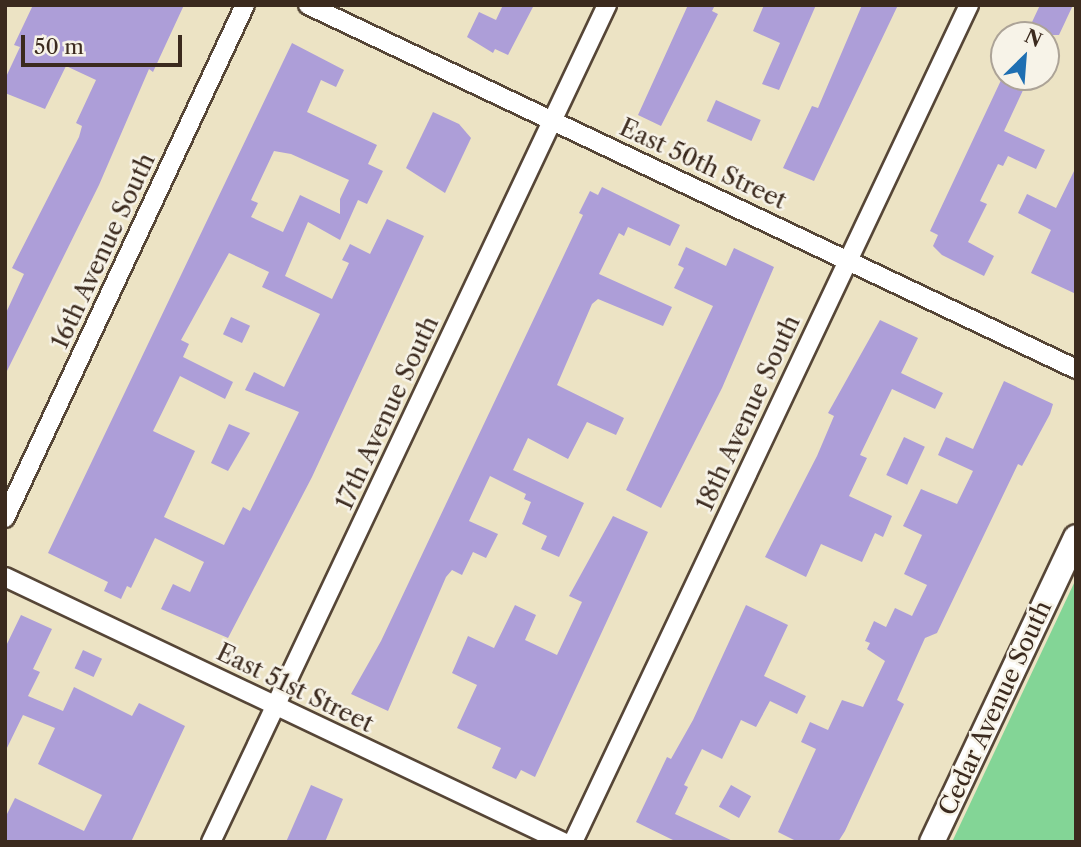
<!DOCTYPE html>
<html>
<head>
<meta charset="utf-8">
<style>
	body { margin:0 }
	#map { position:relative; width:1081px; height:847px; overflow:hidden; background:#ece3c4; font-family:"Libre Caslon Text",serif }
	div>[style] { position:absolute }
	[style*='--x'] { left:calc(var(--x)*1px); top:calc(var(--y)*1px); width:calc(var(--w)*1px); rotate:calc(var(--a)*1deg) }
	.green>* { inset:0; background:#83d596 }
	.building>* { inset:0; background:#ad9ed8; transform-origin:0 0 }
	.roads { filter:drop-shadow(2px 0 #564637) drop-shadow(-2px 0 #564637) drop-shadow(0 2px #564637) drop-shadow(0 -2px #564637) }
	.minor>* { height:18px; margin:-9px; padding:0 9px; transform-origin:9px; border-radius:9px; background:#fff }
	.secondary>* { height:24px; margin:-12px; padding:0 12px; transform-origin:12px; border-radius:12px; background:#fff }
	span { translate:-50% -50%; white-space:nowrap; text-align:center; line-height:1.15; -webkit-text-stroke:5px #f7f3e8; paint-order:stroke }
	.street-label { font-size:24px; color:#3b2a1e }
	.frame { position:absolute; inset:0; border:7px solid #3b2a1e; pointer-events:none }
	.north { position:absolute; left:990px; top:21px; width:70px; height:70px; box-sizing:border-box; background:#f7f3e8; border:2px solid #aca397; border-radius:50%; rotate:25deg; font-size:19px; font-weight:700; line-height:28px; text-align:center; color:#3b2a1e }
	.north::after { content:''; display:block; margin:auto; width:24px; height:32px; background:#1f6fb2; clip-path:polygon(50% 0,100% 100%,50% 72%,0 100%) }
	.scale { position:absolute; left:21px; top:35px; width:161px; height:32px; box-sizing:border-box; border:4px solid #3b2a1e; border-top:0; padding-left:9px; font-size:21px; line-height:24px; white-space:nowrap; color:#3b2a1e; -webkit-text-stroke:5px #f7f3e8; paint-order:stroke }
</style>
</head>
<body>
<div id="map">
	<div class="green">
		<div style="clip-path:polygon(1076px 579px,1076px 842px,952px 842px)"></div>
	</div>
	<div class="building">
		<div style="clip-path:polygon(33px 5px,184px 5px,153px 72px,149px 69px,99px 185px,5px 375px,5px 315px,24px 274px,12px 268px,79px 137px,82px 126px,76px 123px,96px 80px,66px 66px,45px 109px,5px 93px,5px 79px,20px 47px,14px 45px)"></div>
		<div style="clip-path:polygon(503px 5px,534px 5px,508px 55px,495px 49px,493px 53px,467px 37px,479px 12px,496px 20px)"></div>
		<div style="clip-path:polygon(688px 5px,715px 5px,712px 11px,718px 14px,661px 126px,638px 115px)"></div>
		<div style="clip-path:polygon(764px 5px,816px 5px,779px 90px,762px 84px,780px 43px,753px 31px)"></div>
		<div style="clip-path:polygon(862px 5px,898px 5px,814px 181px,783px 168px,812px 106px,818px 108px)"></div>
		<div style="clip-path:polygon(1040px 5px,1073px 5px,1059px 35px,1026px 35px)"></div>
		<div style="clip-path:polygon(evenodd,292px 43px,344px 70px,336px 87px,321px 80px,307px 112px,377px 145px,368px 164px,383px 171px,367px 204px,358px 200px,340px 240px,308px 222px,285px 276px,332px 299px,349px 263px,342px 260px,350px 244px,370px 254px,387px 219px,424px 236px,312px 477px,228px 638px,161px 609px,173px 584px,190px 592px,204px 562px,155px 538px,131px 588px,127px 586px,121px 599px,104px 591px,108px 582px,48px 553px,292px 43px,274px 151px,291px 154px,349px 180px,340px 199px,340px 214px,300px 195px,283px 232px,251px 217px,258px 203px,251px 200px,274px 151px,292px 43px,229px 253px,269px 272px,262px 287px,320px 314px,284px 387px,254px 372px,245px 390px,299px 412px,250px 511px,243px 507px,224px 545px,164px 517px,195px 451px,153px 431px,180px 376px,225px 399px,233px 382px,183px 357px,189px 344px,181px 340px,229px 253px)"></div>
		<div style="clip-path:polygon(1003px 76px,1025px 86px,1004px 131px,1045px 150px,1036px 169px,1008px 156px,1003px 166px,998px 164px,980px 201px,987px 204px,968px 242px,994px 256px,984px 276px,942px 255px,933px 246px,938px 235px,930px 231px)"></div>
		<div style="left:716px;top:100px;width:49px;height:23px;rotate:24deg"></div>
		<div style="clip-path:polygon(433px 112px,459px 124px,471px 138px,445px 193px,406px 168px)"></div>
		<div style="clip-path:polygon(1076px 167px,1076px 294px,1031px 273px,1051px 230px,1018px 213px,1027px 194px,1056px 208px)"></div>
		<div style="clip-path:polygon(602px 187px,680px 225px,670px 246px,628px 227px,624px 236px,619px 233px,599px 274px,672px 307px,663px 326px,598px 299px,592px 304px,557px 385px,624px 418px,616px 435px,587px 422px,568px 459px,528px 438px,513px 470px,584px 503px,559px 557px,541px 549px,547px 536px,522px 524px,531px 502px,524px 499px,526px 494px,490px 476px,469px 521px,498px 534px,486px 558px,473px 552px,462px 575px,452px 570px,446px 577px,388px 711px,351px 694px,381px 641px,583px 215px,579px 213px,590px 191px,598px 195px)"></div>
		<div style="clip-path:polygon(686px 247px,726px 266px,734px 248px,774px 267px,722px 388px,661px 508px,626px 490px,713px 306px,674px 288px,684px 268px,678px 265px)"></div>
		<div style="left:231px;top:317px;width:21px;height:19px;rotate:25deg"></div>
		<div style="clip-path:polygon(880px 320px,918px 338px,901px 373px,943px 393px,935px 409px,892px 389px,860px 455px,867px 458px,849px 496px,892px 516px,883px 537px,875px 533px,862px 562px,821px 544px,806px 577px,765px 557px,817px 456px,834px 416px,828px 413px)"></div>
		<div style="clip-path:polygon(1004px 381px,1053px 404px,1050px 414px,1022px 466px,1018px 464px,937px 633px,925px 638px,897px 700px,904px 704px,845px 831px,838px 842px,798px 842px,778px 832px,816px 749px,801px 742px,810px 722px,828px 730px,842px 700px,863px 707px,885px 661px,867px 649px,870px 643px,865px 641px,874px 621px,886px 627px,895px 608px,912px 616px,927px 585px,904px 574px,922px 535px,903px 526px,921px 489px,957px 504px,973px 471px,938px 455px,946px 437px,973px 449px)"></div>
		<div style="clip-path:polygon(229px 424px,250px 433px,228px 471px,211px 463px)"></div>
		<div style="left:904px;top:437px;width:23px;height:42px;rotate:25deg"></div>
		<div style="clip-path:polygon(613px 516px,648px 532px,535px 777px,521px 770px,516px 779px,492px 768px,501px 748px,457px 728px,477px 685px,452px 673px,468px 636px,494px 648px,515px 605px,536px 615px,525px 640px,557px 655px,582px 602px,569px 596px)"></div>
		<div style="clip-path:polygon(746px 605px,788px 625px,764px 676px,806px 696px,797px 714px,770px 701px,756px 727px,741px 720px,722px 759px,702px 749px,684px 785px,688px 787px,675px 814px,735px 842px,677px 842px,636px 822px,667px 757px,671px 759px,693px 720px)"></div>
		<div style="clip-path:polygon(21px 615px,52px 629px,33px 669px,40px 672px,28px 696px,63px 711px,74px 687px,132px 716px,139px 703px,185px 726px,131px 842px,5px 842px,5px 818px,15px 798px,84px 831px,102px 795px,38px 764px,55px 728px,23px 715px,5px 752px,5px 648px)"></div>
		<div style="left:83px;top:650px;width:21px;height:20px;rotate:25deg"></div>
		<div style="clip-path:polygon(311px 785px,343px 799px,325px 842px,286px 842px)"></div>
		<div style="left:731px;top:785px;width:23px;height:25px;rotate:29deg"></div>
	</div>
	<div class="roads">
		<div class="minor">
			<div style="--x:308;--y:5;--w:850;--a:25.36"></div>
			<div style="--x:5;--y:518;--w:566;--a:-64.93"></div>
			<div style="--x:5;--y:577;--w:618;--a:25.4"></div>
			<div style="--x:211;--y:842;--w:926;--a:-64.68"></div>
			<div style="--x:573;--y:842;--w:926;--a:-64.68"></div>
		</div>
		<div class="secondary">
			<div style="--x:932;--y:842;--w:337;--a:-64.7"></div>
		</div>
	</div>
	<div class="street-label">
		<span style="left:703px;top:164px;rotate:25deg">East 50th Street</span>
		<span style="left:103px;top:251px;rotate:-65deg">16th Avenue South</span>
		<span style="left:387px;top:413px;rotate:-65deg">17th Avenue South</span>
		<span style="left:748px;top:413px;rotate:-65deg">18th Avenue South</span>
		<span style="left:295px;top:688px;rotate:26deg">East 51st Street</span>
		<span style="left:995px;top:708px;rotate:-65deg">Cedar Avenue South</span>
	</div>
	<div class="frame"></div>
	<div class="north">N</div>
	<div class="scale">50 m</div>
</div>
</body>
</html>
